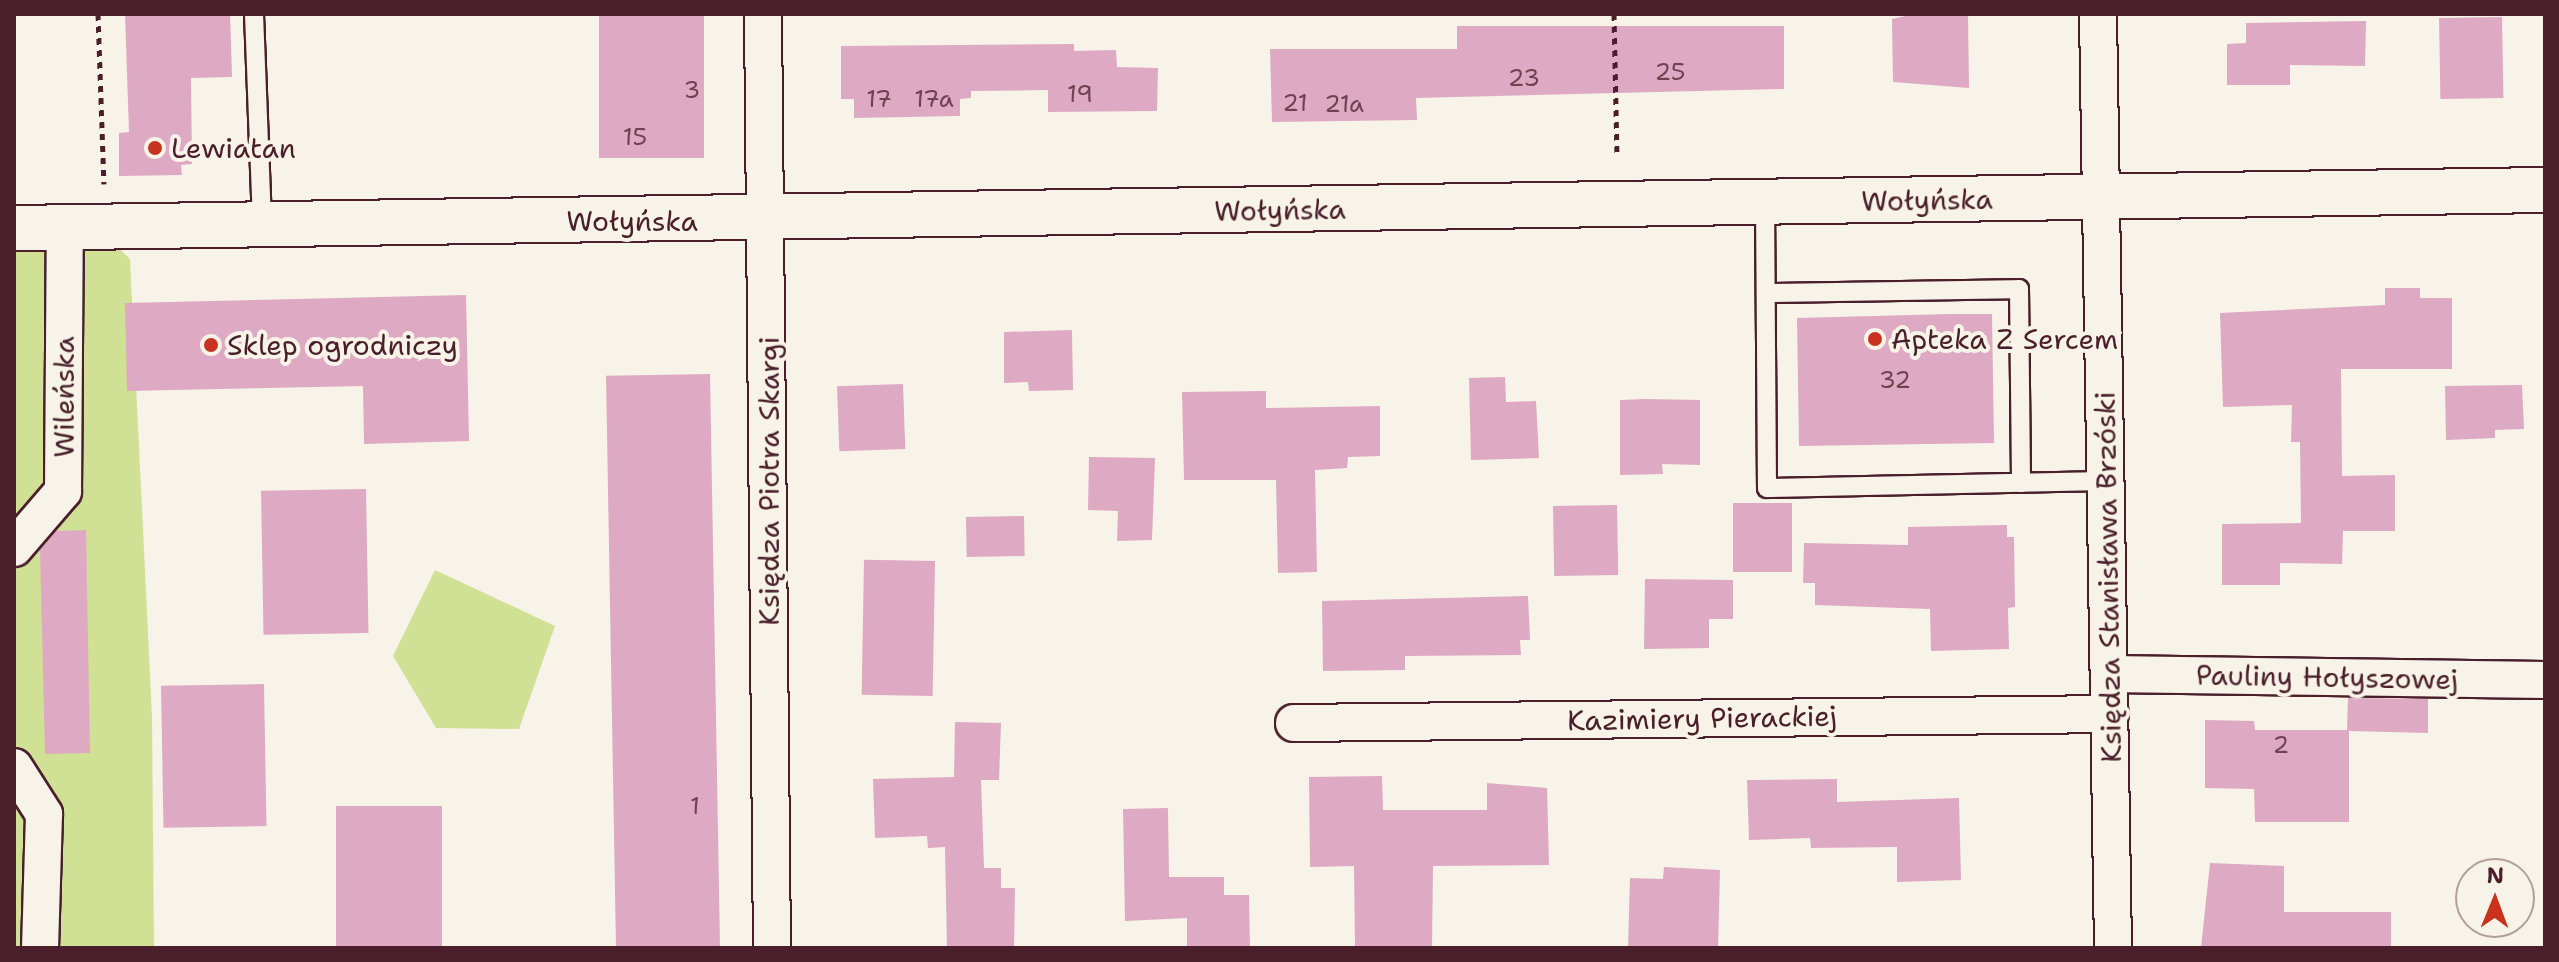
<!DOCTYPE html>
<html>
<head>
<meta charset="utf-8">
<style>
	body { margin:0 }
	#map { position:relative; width:2559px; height:962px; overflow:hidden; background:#f7f3e8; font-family:"Shantell Sans",sans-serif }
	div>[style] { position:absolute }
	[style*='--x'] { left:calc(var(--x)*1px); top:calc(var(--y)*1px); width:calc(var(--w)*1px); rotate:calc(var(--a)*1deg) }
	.green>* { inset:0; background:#d0e195 }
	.building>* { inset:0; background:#dea9c2; transform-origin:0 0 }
	.path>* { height:5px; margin-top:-2.5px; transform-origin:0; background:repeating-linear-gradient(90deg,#4a1f2b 0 6px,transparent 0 12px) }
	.roads { filter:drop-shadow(2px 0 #4a1f2b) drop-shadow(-2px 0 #4a1f2b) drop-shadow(0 2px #4a1f2b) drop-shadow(0 -2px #4a1f2b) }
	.service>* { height:18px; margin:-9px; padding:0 9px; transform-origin:9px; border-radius:9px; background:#f7f3e8 }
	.minor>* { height:36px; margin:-18px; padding:0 18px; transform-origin:18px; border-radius:18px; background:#f7f3e8 }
	.tertiary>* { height:44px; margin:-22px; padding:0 22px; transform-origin:22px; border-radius:22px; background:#f7f3e8 }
	.dots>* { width:22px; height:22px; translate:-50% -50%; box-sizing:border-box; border:4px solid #f7f3e8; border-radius:50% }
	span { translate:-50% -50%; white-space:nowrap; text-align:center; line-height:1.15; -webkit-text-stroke:8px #f7f3e8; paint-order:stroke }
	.number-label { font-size:24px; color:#6f4251 }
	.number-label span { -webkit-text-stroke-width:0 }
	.poi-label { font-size:28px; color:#4a1f2b }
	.left { translate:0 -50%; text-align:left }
	.street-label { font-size:28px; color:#4a1f2b }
	.frame { position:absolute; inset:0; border:16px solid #4a1f2b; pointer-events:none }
	.north { position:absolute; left:2455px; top:858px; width:80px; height:80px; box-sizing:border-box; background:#f7f3e8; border:2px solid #b29e9c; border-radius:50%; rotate:1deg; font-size:22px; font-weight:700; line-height:32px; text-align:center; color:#4a1f2b }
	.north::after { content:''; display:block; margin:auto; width:28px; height:36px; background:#c8321e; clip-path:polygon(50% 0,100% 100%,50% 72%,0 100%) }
</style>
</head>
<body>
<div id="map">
	<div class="green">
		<div style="clip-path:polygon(14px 236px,109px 238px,130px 259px,152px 717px,154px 948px,14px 948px)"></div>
		<div style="clip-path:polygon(435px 570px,555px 626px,519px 729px,436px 728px,393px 656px)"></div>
	</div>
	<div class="building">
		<div style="clip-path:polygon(125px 14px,230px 14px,232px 77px,191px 78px,192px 164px,181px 165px,182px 175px,119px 176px,119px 133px,129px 132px)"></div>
		<div style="left:599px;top:14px;width:105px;height:144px"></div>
		<div style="clip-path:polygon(1915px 14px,1968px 14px,1969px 88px,1893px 82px,1892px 19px)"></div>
		<div style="left:2502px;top:17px;width:81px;height:63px;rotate:89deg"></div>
		<div style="clip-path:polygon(2366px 21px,2365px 66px,2290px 65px,2290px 85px,2227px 85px,2227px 44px,2246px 43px,2246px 23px)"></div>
		<div style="clip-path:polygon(1457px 26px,1784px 26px,1784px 89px,1416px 98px,1417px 120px,1272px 122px,1270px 49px,1457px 49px)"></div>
		<div style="clip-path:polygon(1074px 44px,1074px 51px,1116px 50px,1117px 67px,1158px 68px,1157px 111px,1048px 112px,1048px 90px,971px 91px,971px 98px,960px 99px,960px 116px,854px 118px,854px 99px,841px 99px,841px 46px)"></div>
		<div style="clip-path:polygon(2385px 288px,2420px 288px,2420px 298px,2452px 298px,2452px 369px,2341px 369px,2342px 476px,2395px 475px,2395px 531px,2343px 531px,2342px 564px,2280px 563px,2280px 585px,2222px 585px,2222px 524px,2301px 523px,2300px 442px,2291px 442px,2292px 405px,2223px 407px,2220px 313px,2385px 305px)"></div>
		<div style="clip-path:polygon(466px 295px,469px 441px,364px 444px,363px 386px,127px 391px,125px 303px)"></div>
		<div style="clip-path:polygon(1950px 314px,1992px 314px,1994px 443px,1799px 446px,1797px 318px)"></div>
		<div style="clip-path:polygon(1072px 330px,1073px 390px,1029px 391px,1028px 382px,1004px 383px,1004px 332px)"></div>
		<div style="left:710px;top:374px;width:574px;height:104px;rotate:89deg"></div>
		<div style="clip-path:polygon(1505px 377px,1506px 402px,1536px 401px,1539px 458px,1471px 460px,1469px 378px)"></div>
		<div style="left:903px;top:384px;width:65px;height:66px;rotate:88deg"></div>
		<div style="clip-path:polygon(2522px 385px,2524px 429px,2495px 430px,2495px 438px,2446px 440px,2445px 386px)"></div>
		<div style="clip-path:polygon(1266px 391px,1266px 408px,1380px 406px,1380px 456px,1348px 457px,1347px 468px,1315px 470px,1317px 572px,1278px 573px,1276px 480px,1184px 480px,1182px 392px)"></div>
		<div style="clip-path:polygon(1646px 399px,1700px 400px,1700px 465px,1662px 464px,1663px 474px,1620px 475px,1620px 400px)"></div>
		<div style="clip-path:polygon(1089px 457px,1155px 458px,1152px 540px,1117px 541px,1118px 511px,1088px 510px)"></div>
		<div style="left:366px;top:489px;width:144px;height:105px;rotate:89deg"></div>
		<div style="left:1733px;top:503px;width:59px;height:69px"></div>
		<div style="left:1617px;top:505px;width:70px;height:64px;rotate:89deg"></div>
		<div style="left:1024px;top:516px;width:40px;height:58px;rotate:89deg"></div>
		<div style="clip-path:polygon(2007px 525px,2007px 537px,2014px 537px,2015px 607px,2008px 608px,2009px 649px,1931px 651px,1930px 609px,1815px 605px,1815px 583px,1803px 583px,1804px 543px,1908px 545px,1908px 527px)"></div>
		<div style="clip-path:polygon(86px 530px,90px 753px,45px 754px,40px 550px,56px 531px)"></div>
		<div style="left:935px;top:561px;width:135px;height:71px;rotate:91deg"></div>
		<div style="clip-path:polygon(1645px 579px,1733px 580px,1733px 619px,1709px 619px,1709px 648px,1644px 649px)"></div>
		<div style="clip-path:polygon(1528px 596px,1530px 640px,1520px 640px,1521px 655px,1405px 656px,1405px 670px,1323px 671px,1322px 601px)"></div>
		<div style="left:264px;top:684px;width:142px;height:103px;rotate:89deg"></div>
		<div style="clip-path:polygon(2348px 698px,2428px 699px,2428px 733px,2349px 731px,2349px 822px,2255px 822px,2254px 789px,2205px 788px,2205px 720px,2254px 721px,2255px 730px,2347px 730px)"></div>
		<div style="clip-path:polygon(955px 722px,1001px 723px,999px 780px,981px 780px,984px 868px,1001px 868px,1001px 888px,1015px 888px,1014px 948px,947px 948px,945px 847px,928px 848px,927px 836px,875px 838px,873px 779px,954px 777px)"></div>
		<div style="clip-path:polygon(1382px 776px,1383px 810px,1487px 810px,1487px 783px,1547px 788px,1549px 865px,1433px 866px,1432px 948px,1355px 948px,1354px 866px,1310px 867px,1309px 777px)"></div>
		<div style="clip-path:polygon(1837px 779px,1837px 802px,1959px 798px,1961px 880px,1897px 882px,1897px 847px,1811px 848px,1810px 838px,1749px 840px,1747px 780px)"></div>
		<div style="left:336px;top:806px;width:106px;height:142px"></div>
		<div style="clip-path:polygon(1168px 808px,1169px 877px,1224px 877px,1224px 895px,1249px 895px,1250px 948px,1187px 948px,1187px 918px,1125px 921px,1123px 809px)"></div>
		<div style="clip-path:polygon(2210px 863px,2284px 866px,2284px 912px,2391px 912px,2391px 948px,2201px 948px)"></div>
		<div style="clip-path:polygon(1664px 867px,1720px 870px,1718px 948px,1628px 948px,1630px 878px,1663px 879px)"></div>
	</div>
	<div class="path">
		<div style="--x:98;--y:14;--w:170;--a:88"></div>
		<div style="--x:1614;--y:14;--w:142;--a:88.8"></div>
	</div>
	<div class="roads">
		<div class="service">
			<div style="--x:254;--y:14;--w:210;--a:87.8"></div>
			<div style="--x:1765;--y:201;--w:287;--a:89.6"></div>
			<div style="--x:1767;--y:488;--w:340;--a:-1.2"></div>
			<div style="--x:1766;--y:293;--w:253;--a:-0.9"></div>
			<div style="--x:2019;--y:289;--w:194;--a:89.4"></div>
		</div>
		<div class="minor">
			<div style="--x:763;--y:14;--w:934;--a:89.45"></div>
			<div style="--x:2098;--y:14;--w:934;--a:89.08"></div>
			<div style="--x:14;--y:548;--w:75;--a:-49.3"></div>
			<div style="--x:63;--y:491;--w:264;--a:-89.6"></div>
			<div style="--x:2109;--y:674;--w:436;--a:0.8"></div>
			<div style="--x:1294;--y:723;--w:816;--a:-0.63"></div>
			<div style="--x:14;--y:767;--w:56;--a:57.4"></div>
			<div style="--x:44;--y:814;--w:134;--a:91.7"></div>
		</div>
		<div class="tertiary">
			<div style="--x:14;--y:228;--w:2531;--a:-0.86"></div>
		</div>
	</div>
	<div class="dots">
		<div style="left:155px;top:148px;background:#c8321e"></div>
		<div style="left:1875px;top:339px;background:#c8321e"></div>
		<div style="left:211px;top:345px;background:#c8321e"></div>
	</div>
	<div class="number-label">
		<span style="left:1670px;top:73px">25</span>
		<span style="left:1524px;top:79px">23</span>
		<span style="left:692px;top:91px">3</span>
		<span style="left:1080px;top:95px">19</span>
		<span style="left:879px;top:100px">17</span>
		<span style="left:934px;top:100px">17a</span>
		<span style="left:1295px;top:104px">21</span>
		<span style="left:1344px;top:105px">21a</span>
		<span style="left:635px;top:138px">15</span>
		<span style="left:1895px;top:381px">32</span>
		<span style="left:2281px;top:746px">2</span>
		<span style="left:695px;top:807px">1</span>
	</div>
	<div class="poi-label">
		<span class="left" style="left:171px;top:148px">Lewiatan</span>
		<span class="left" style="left:1891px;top:339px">Apteka Z Sercem</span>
		<span class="left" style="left:227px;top:345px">Sklep ogrodniczy</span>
	</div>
	<div class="street-label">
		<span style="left:1927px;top:200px;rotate:-1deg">Wołyńska</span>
		<span style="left:1280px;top:210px;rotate:-1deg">Wołyńska</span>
		<span style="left:632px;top:221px">Wołyńska</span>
		<span style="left:64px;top:397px;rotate:-90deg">Wileńska</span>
		<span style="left:769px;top:481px;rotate:-90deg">Księdza Piotra Skargi</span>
		<span style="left:2108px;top:577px;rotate:-91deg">Księdza Stanisława Brzóski</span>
		<span style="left:2327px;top:677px;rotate:1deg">Pauliny Hołyszowej</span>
		<span style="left:1702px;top:718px;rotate:-1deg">Kazimiery Pierackiej</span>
	</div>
	<div class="frame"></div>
	<div class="north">N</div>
</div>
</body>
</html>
